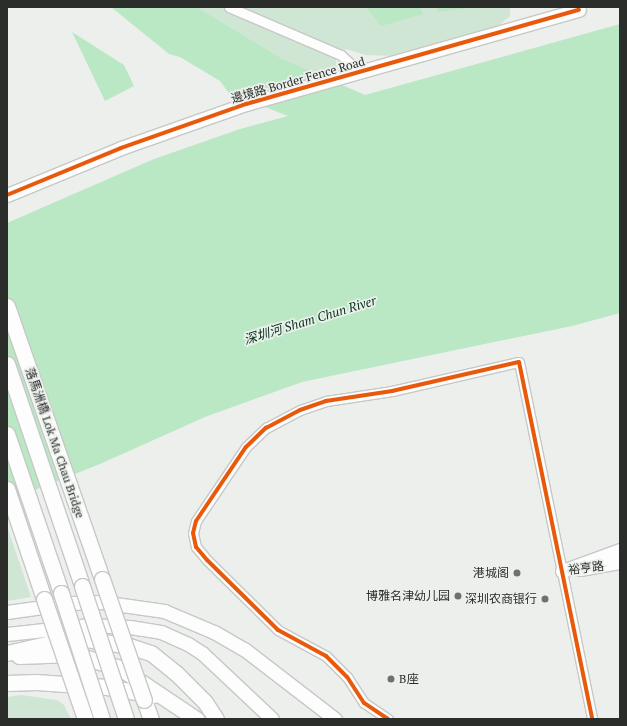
<!DOCTYPE html>
<html>
<head>
<meta charset="utf-8">
<style>
	body { margin:0 }
	#map { position:relative; width:627px; height:726px; overflow:hidden; background:#edefed; font-family:"PT Serif","Noto Sans SC",serif }
	div>[style] { position:absolute }
	[style*='--x'] { left:calc(var(--x)*1px); top:calc(var(--y)*1px); width:calc(var(--w)*1px); rotate:calc(var(--a)*1deg) }
	.green>* { inset:0; background:#d0e6d5 }
	.water>* { inset:0; background:#bae7c4 }
	.roads { filter:drop-shadow(1px 0 #c6c8c6) drop-shadow(-1px 0 #c6c8c6) drop-shadow(0 1px #c6c8c6) drop-shadow(0 -1px #c6c8c6) }
	.street>* { height:9px; margin:-4.5px; padding:0 4.5px; transform-origin:4.5px; border-radius:4.5px; background:#fcfdfc }
	.secondary>* { height:13px; margin:-6.5px; padding:0 6.5px; transform-origin:6.5px; border-radius:6.5px; background:#fcfdfc }
	.primary>* { height:15px; margin:-7.5px; padding:0 7.5px; transform-origin:7.5px; border-radius:7.5px; background:#fcfdfc }
	.bridges { filter:drop-shadow(1px 0 #c6c8c6) drop-shadow(-1px 0 #c6c8c6) drop-shadow(0 1px #c6c8c6) drop-shadow(0 -1px #c6c8c6) }
	.primary-bridge>* { height:15px; margin:-7.5px; padding:0 7.5px; transform-origin:7.5px; border-radius:7.5px; background:#fcfdfc }
	.cycleway>* { height:4px; margin:-2px; padding:0 2px; transform-origin:2px; border-radius:2px; background:#e8590c }
	.dots>* { width:11px; height:11px; translate:-50% -50%; box-sizing:border-box; border:2px solid #ecf0ec; border-radius:50% }
	span { translate:-50% -50%; white-space:nowrap; text-align:center; line-height:1.15; -webkit-text-stroke:3.5px #ecf0ec; paint-order:stroke }
	.street-label { font-size:12px; color:#2b2d2b }
	.poi-label { font-size:12px; color:#2b2d2b }
	.right { translate:-100% -50%; text-align:right }
	.left { translate:0 -50%; text-align:left }
	.water-label { font-size:13px; color:#033518; font-style:italic }
	.frame { position:absolute; inset:0; border:8px solid #2b2d2b; pointer-events:none }
</style>
</head>
<body>
<div id="map">
	<div class="green">
		<div style="clip-path:polygon(197px 7px,510px 7px,510px 16px,494px 29px,392px 56px,365px 55px,346px 49px,334px 53px,338px 66px,319px 75px,281px 58px)"></div>
		<div style="clip-path:polygon(7px 529px,8px 529px,31px 597px,7px 601px)"></div>
		<div style="clip-path:polygon(21px 695px,57px 700px,64px 705px,71px 719px,7px 719px,7px 697px)"></div>
	</div>
	<div class="water">
		<div style="clip-path:polygon(111px 7px,197px 7px,281px 58px,365px 95px,620px 24px,620px 313px,572px 326px,302px 382px,205px 417px,100px 464px,7px 501px,7px 223px,154px 159px,240px 129px,288px 116px,229px 93px,220px 81px,180px 57px,169px 54px)"></div>
		<div style="clip-path:polygon(366px 7px,420px 7px,423px 14px,381px 26px)"></div>
		<div style="clip-path:polygon(436px 7px,476px 7px,438px 12px)"></div>
		<div style="clip-path:polygon(72px 32px,124px 65px,134px 86px,105px 101px)"></div>
	</div>
	<div class="roads">
		<div class="street">
			<div style="--x:229;--y:7;--w:122;--a:23.2"></div>
			<div style="--x:341;--y:55;--w:25;--a:43"></div>
			<div style="--x:388;--y:719;--w:29;--a:-146"></div>
			<div style="--x:364;--y:703;--w:31;--a:-123"></div>
			<div style="--x:347;--y:677;--w:30;--a:-135"></div>
			<div style="--x:326;--y:656;--w:55;--a:-151.6"></div>
			<div style="--x:278;--y:630;--w:100;--a:-135.4"></div>
			<div style="--x:207;--y:560;--w:17;--a:-130"></div>
			<div style="--x:196;--y:547;--w:14;--a:-102"></div>
			<div style="--x:193;--y:533;--w:12;--a:-76"></div>
			<div style="--x:196;--y:521;--w:89;--a:-56"></div>
			<div style="--x:246;--y:447;--w:28;--a:-44"></div>
			<div style="--x:266;--y:428;--w:38;--a:-28"></div>
			<div style="--x:300;--y:410;--w:28;--a:-19"></div>
			<div style="--x:326;--y:401;--w:67;--a:-8.6"></div>
			<div style="--x:392;--y:391;--w:130;--a:-12.9"></div>
			<div style="--x:519;--y:362;--w:364;--a:78.4"></div>
		</div>
		<div class="secondary">
			<div style="--x:7;--y:195;--w:123;--a:-22.4"></div>
			<div style="--x:121;--y:148;--w:133;--a:-19.4"></div>
			<div style="--x:246;--y:104;--w:346;--a:-15.8"></div>
			<div style="--x:580;--y:569;--w:41;--a:-9.9"></div>
			<div style="--x:562;--y:571;--w:62;--a:-19.9"></div>
			<div style="--x:7;--y:612;--w:66;--a:-7.9"></div>
			<div style="--x:72;--y:603;--w:29;--a:-2"></div>
			<div style="--x:101;--y:602;--w:64;--a:8.1"></div>
			<div style="--x:164;--y:611;--w:54;--a:22.8"></div>
			<div style="--x:214;--y:632;--w:34;--a:30"></div>
			<div style="--x:244;--y:649;--w:115;--a:37.6"></div>
			<div style="--x:7;--y:634;--w:83;--a:-6.2"></div>
			<div style="--x:90;--y:625;--w:40;--a:2.9"></div>
			<div style="--x:130;--y:627;--w:31;--a:9"></div>
			<div style="--x:161;--y:632;--w:30;--a:24"></div>
			<div style="--x:188;--y:644;--w:17;--a:33"></div>
			<div style="--x:202;--y:653;--w:96;--a:43.3"></div>
		</div>
		<div class="primary">
			<div style="--x:7;--y:306;--w:289;--a:70.8"></div>
			<div style="--x:7;--y:364;--w:234;--a:71.3"></div>
			<div style="--x:7;--y:434;--w:168;--a:71.2"></div>
			<div style="--x:7;--y:489;--w:116;--a:71.4"></div>
			<div style="--x:7;--y:653;--w:58;--a:-12.8"></div>
			<div style="--x:64;--y:640;--w:22;--a:-3"></div>
			<div style="--x:86;--y:639;--w:44;--a:9.2"></div>
			<div style="--x:129;--y:646;--w:23;--a:18"></div>
			<div style="--x:151;--y:653;--w:32;--a:39"></div>
			<div style="--x:176;--y:673;--w:41;--a:45"></div>
			<div style="--x:205;--y:702;--w:20;--a:57"></div>
			<div style="--x:19;--y:656;--w:55;--a:-2.1"></div>
			<div style="--x:74;--y:654;--w:48;--a:16.9"></div>
			<div style="--x:120;--y:668;--w:92;--a:33.9"></div>
			<div style="--x:7;--y:683;--w:29;--a:-2"></div>
			<div style="--x:36;--y:682;--w:71;--a:4"></div>
			<div style="--x:107;--y:687;--w:47;--a:9.9"></div>
			<div style="--x:144;--y:700;--w:20;--a:70"></div>
		</div>
	</div>
	<div class="bridges">
		<div class="primary-bridge">
			<div style="--x:102;--y:579;--w:128;--a:70.9"></div>
			<div style="--x:82;--y:586;--w:140;--a:71.7"></div>
			<div style="--x:61;--y:593;--w:133;--a:72"></div>
			<div style="--x:44;--y:599;--w:127;--a:71.1"></div>
		</div>
	</div>
	<div class="cycleway">
		<div style="--x:7;--y:195;--w:123;--a:-22.4"></div>
		<div style="--x:121;--y:148;--w:133;--a:-19.4"></div>
		<div style="--x:246;--y:104;--w:346;--a:-15.8"></div>
		<div style="--x:388;--y:719;--w:29;--a:-146"></div>
		<div style="--x:364;--y:703;--w:31;--a:-123"></div>
		<div style="--x:347;--y:677;--w:30;--a:-135"></div>
		<div style="--x:326;--y:656;--w:55;--a:-151.6"></div>
		<div style="--x:278;--y:630;--w:100;--a:-135.4"></div>
		<div style="--x:207;--y:560;--w:17;--a:-130"></div>
		<div style="--x:196;--y:547;--w:14;--a:-102"></div>
		<div style="--x:193;--y:533;--w:12;--a:-76"></div>
		<div style="--x:196;--y:521;--w:89;--a:-56"></div>
		<div style="--x:246;--y:447;--w:28;--a:-44"></div>
		<div style="--x:266;--y:428;--w:38;--a:-28"></div>
		<div style="--x:300;--y:410;--w:28;--a:-19"></div>
		<div style="--x:326;--y:401;--w:67;--a:-8.6"></div>
		<div style="--x:392;--y:391;--w:130;--a:-12.9"></div>
		<div style="--x:519;--y:362;--w:364;--a:78.4"></div>
	</div>
	<div class="dots">
		<div style="left:517px;top:573px;background:#6f716f"></div>
		<div style="left:458px;top:596px;background:#6f716f"></div>
		<div style="left:545px;top:599px;background:#6f716f"></div>
		<div style="left:391px;top:679px;background:#6f716f"></div>
	</div>
	<div class="street-label">
		<span style="left:298px;top:80px;rotate:-16deg">邊境路 Border Fence Road</span>
		<span style="left:55px;top:443px;rotate:71deg">落馬洲橋 Lok Ma Chau Bridge</span>
		<span style="left:586px;top:568px;rotate:-7deg">裕亨路</span>
	</div>
	<div class="poi-label">
		<span class="right" style="left:509px;top:573px">港城阁</span>
		<span class="right" style="left:450px;top:596px">博雅名津幼儿园</span>
		<span class="right" style="left:537px;top:599px">深圳农商银行</span>
		<span class="left" style="left:399px;top:679px">B座</span>
	</div>
	<div class="water-label">
		<span style="left:310px;top:320px;rotate:-17deg">深圳河 Sham Chun River</span>
	</div>
	<div class="frame"></div>
</div>
</body>
</html>
